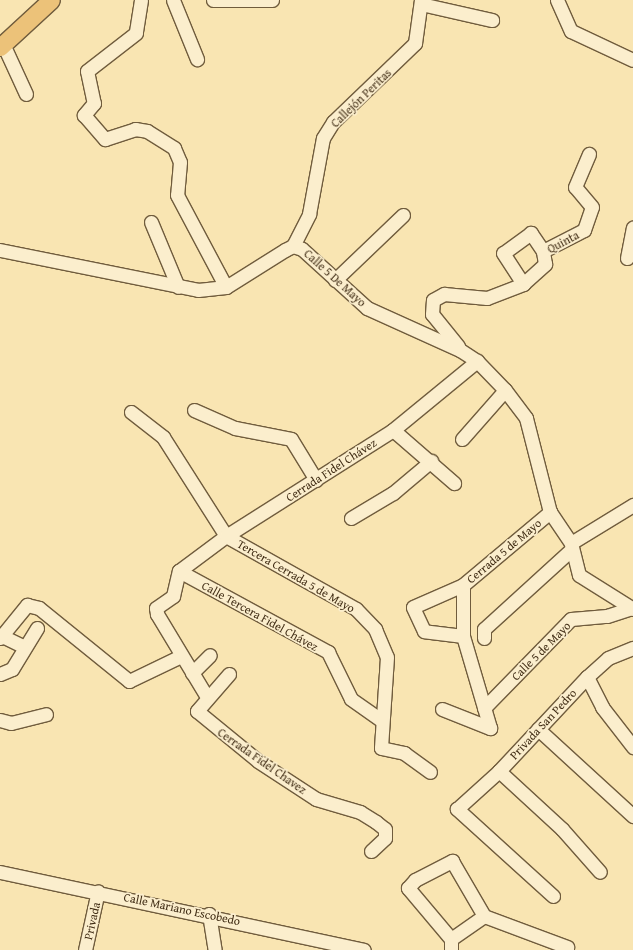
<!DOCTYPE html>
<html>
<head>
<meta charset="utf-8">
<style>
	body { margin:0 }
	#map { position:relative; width:633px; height:950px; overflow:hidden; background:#f9e5b2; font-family:"Gentium Book Plus",serif }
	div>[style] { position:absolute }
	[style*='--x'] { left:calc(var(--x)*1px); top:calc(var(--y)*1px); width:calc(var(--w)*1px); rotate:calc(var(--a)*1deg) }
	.roads { filter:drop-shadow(1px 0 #705c3d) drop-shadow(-1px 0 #705c3d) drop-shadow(0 1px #705c3d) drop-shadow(0 -1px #705c3d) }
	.minor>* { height:13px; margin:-6.5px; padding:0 6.5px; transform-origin:6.5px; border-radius:6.5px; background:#fbeecd }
	.major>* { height:17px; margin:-8.5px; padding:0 8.5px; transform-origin:8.5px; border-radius:8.5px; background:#ecc279 }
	span { translate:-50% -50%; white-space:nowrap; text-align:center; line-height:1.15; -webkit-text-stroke:3.5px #fbeecd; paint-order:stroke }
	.street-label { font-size:12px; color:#422e16 }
</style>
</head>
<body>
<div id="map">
	<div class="roads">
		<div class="minor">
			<div style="--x:141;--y:0;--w:33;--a:99"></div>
			<div style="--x:136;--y:33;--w:62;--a:142.2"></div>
			<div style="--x:87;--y:71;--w:33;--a:78"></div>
			<div style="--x:94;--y:103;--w:16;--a:130"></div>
			<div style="--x:84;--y:115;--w:32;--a:49"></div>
			<div style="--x:105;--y:139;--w:32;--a:-18"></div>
			<div style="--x:135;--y:129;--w:12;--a:9"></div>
			<div style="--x:147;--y:131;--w:32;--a:32"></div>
			<div style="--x:174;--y:148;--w:15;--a:67"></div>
			<div style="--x:180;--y:162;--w:33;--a:95"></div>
			<div style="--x:177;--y:195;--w:104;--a:62"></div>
			<div style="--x:173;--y:0;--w:64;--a:67.9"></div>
			<div style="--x:213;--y:0;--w:59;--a:0"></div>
			<div style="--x:557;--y:0;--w:34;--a:66"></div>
			<div style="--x:571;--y:31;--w:68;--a:25.1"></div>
			<div style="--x:421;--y:4;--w:73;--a:12.7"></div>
			<div style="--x:3;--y:44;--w:55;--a:65.3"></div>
			<div style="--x:151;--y:222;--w:70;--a:67.4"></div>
			<div style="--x:293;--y:246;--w:36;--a:-63"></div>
			<div style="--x:309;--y:214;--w:77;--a:-79.6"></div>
			<div style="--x:323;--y:138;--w:19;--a:-58"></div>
			<div style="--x:333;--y:122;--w:114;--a:-43.9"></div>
			<div style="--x:415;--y:43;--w:43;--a:-82.1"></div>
			<div style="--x:0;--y:250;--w:202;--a:11.4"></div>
			<div style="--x:198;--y:290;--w:28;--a:-6"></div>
			<div style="--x:226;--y:287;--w:70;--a:-32.1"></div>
			<div style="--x:285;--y:250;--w:9;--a:-27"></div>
			<div style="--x:293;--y:246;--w:9;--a:18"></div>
			<div style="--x:302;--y:249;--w:88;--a:42.2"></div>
			<div style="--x:367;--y:308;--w:102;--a:24.3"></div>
			<div style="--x:460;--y:350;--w:20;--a:33"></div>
			<div style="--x:477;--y:361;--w:40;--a:46"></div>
			<div style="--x:505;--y:390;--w:35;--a:53"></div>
			<div style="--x:526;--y:418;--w:97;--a:75.7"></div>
			<div style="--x:550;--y:512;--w:37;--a:56"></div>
			<div style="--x:571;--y:543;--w:33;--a:76"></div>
			<div style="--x:579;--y:575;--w:64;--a:32.2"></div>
			<div style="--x:543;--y:251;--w:46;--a:-27.1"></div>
			<div style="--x:584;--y:230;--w:24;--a:-71"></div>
			<div style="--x:592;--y:207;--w:26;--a:-130"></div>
			<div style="--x:575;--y:187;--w:36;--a:-67"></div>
			<div style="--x:627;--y:258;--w:31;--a:-79"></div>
			<div style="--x:335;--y:280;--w:94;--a:-43.7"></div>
			<div style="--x:458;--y:346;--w:41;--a:-129.1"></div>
			<div style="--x:432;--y:314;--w:14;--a:-86"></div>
			<div style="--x:433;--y:300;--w:13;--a:-29"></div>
			<div style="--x:444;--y:294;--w:43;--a:5.3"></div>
			<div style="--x:487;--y:298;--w:39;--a:-21"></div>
			<div style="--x:523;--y:284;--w:30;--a:-42"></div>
			<div style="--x:545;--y:264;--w:13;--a:-99"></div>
			<div style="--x:543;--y:251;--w:22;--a:-124"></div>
			<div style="--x:531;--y:233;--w:34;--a:144"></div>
			<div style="--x:503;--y:253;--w:37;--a:57"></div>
			<div style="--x:194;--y:410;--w:45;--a:23.7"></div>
			<div style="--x:235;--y:428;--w:57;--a:11.1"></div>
			<div style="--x:291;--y:439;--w:48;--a:58.6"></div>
			<div style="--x:131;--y:412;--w:41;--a:38"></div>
			<div style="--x:163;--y:437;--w:117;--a:57.5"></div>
			<div style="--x:226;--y:536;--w:149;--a:29.3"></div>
			<div style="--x:356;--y:609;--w:28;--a:46"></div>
			<div style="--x:375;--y:629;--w:30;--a:67"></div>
			<div style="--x:387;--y:657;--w:91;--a:93.8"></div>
			<div style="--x:381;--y:748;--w:24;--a:12"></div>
			<div style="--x:404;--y:753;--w:32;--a:36"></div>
			<div style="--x:393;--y:430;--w:81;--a:41"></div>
			<div style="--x:462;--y:439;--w:65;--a:-48.7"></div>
			<div style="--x:351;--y:518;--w:49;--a:-30.8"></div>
			<div style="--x:393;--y:493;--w:50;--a:-40.1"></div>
			<div style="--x:571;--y:543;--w:73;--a:-31.5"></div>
			<div style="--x:179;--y:571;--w:170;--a:28.5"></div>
			<div style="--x:328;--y:652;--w:52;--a:63.9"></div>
			<div style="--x:351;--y:699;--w:35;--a:35"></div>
			<div style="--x:463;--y:585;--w:51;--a:90"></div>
			<div style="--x:463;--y:636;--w:96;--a:73.6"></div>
			<div style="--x:2;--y:636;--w:25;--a:26"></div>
			<div style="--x:463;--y:636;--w:39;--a:-173"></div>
			<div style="--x:424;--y:631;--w:26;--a:-115"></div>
			<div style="--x:413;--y:607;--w:55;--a:-23.7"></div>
			<div style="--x:463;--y:585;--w:114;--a:-40"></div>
			<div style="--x:0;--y:638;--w:43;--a:-50.7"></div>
			<div style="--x:27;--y:605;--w:12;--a:14"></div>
			<div style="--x:39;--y:608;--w:116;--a:39"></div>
			<div style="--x:129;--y:681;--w:58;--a:-25.7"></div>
			<div style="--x:484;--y:638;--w:9;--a:-90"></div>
			<div style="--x:484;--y:629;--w:119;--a:-42.3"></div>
			<div style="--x:192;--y:673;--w:25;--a:-45"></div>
			<div style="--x:0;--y:674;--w:13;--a:-23"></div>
			<div style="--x:12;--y:669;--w:48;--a:-58.6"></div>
			<div style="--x:229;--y:674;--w:49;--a:130.9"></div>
			<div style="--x:197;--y:711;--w:79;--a:39.3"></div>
			<div style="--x:258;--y:761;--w:69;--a:33.2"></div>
			<div style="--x:316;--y:799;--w:46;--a:16.5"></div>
			<div style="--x:360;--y:812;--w:19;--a:32"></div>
			<div style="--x:376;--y:822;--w:11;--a:38"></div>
			<div style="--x:385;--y:829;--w:9;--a:90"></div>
			<div style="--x:385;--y:838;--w:19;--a:137"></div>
			<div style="--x:587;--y:677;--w:34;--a:63"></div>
			<div style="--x:602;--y:707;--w:51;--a:52.2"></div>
			<div style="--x:207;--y:697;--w:97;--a:-121.1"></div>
			<div style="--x:157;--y:614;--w:6;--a:-99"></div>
			<div style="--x:156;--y:608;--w:21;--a:-35"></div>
			<div style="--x:173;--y:596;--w:26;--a:-77"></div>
			<div style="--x:179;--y:571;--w:59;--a:-36.7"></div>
			<div style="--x:226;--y:536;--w:198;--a:-32.4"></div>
			<div style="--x:393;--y:430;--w:109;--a:-39.4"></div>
			<div style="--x:484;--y:708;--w:124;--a:-45.7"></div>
			<div style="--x:571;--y:619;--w:36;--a:-5"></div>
			<div style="--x:607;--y:616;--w:25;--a:-18"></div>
			<div style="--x:442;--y:709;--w:52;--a:21.6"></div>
			<div style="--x:0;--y:720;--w:11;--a:15"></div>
			<div style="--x:11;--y:723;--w:36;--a:-14"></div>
			<div style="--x:538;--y:729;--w:129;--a:42.5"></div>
			<div style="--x:499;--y:771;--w:86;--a:42.6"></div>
			<div style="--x:562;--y:829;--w:57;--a:48.5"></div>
			<div style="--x:0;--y:872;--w:372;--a:12.1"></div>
			<div style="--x:553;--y:896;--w:130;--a:-137.8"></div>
			<div style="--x:457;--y:809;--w:57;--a:-42.1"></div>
			<div style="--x:499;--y:771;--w:129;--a:-46.9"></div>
			<div style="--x:587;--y:677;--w:28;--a:-42"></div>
			<div style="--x:608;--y:658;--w:27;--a:-22"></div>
			<div style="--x:209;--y:914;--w:36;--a:81"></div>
			<div style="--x:484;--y:916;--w:89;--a:20.5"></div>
			<div style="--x:451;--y:939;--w:40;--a:-34.9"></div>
			<div style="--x:85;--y:950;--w:60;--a:-77.6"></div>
			<div style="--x:451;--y:950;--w:11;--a:-90"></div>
			<div style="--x:451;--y:939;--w:67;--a:-130.1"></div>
			<div style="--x:408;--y:888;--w:11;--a:-49"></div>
			<div style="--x:415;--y:880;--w:42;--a:-27.2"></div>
			<div style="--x:452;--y:861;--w:64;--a:59.8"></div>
		</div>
		<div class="major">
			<div style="--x:0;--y:47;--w:69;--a:-42.7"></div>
		</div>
	</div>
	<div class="street-label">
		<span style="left:361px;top:98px;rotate:-44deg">Callejón Peritas</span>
		<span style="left:563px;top:242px;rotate:-28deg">Quinta</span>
		<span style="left:335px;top:278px;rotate:42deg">Calle 5 De Mayo</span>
		<span style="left:331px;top:470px;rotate:-33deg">Cerrada Fidel Chávez</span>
		<span style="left:504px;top:551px;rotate:-40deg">Cerrada 5 de Mayo</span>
		<span style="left:296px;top:576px;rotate:30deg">Tercera Cerrada 5 de Mayo</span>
		<span style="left:260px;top:616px;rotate:29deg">Calle Tercera Fidel Chávez</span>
		<span style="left:541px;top:651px;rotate:-45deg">Calle 5 de Mayo</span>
		<span style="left:543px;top:724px;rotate:-47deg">Privada San Pedro</span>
		<span style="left:262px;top:761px;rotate:35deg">Cerrada Fidel Chavez</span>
		<span style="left:182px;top:909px;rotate:12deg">Calle Mariano Escobedo</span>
		<span style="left:92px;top:921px;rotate:-77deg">Privada</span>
	</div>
</div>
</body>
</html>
